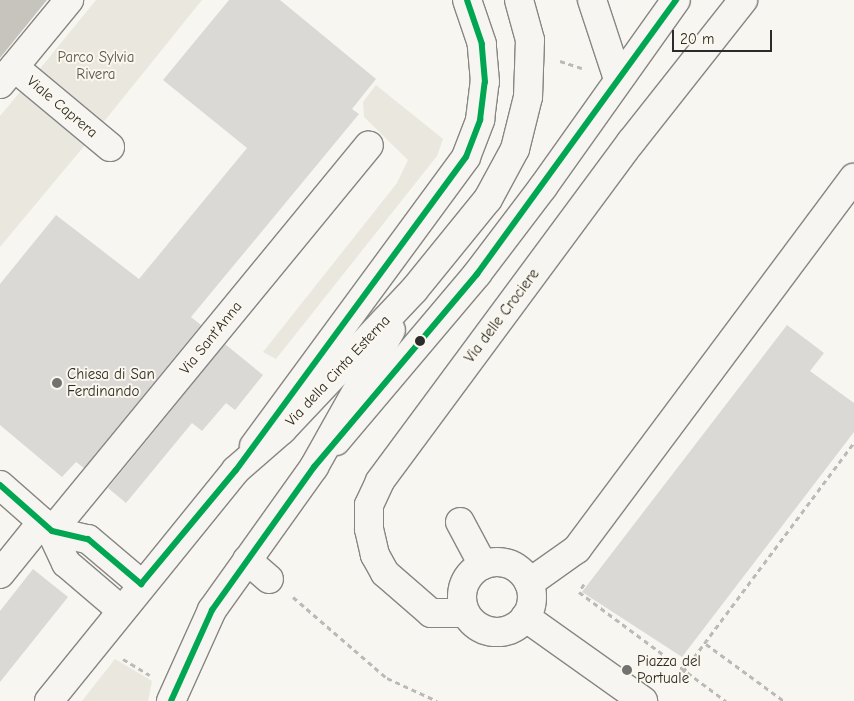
<!DOCTYPE html>
<html>
<head>
<meta charset="utf-8">
<style>
	body { margin:0 }
	#map { position:relative; width:854px; height:701px; overflow:hidden; background:#f8f6f0; font-family:"Comic Neue",sans-serif }
	div>[style] { position:absolute }
	[style*='--x'] { left:calc(var(--x)*1px); top:calc(var(--y)*1px); width:calc(var(--w)*1px); rotate:calc(var(--a)*1deg) }
	.green>* { inset:0; background:#e9e7de }
	.water>* { inset:0; background:#c6c4bd }
	.building>* { inset:0; background:#dbd9d6 }
	.path>* { height:3px; margin-top:-1.5px; transform-origin:0; background:repeating-linear-gradient(90deg,#bcbab8 0 5px,transparent 0 9px) }
	.roads { filter:drop-shadow(1px 0 #878684) drop-shadow(-1px 0 #878684) drop-shadow(0 1px #878684) drop-shadow(0 -1px #878684) }
	.minor>* { height:28px; margin:-14px; padding:0 14px; transform-origin:14px; border-radius:14px; background:#f6f5f1 }
	.minor>.ring { margin:-14px; padding:0; box-sizing:content-box; background:none; border:28px solid #f6f5f1; border-radius:50% }
	.major>* { height:28px; margin:-14px; padding:0 14px; transform-origin:14px; border-radius:14px; background:#f6f5f1 }
	.bus-1>* { height:6px; margin:-3px; padding:0 3px; transform-origin:3px; border-radius:3px; background:#00a651 }
	.dots>* { width:14px; height:14px; translate:-50% -50%; box-sizing:border-box; border:2px solid #fbf7ec; border-radius:50% }
	span { translate:-50% -50%; white-space:nowrap; text-align:center; line-height:1.15; -webkit-text-stroke:4px #fbf7ec; paint-order:stroke }
	.park-label { font-size:15px; color:#585754 }
	.street-label { font-size:15px; color:#2b2b2b }
	.poi-label { font-size:15px; color:#2b2b2b }
	.left { translate:0 -50%; text-align:left }
	.scale { position:absolute; left:672px; top:30px; width:100px; height:22px; box-sizing:border-box; border:2px solid #2b2b2b; border-top:0; padding-left:6px; font-size:15px; line-height:18px; white-space:nowrap; color:#2b2b2b; -webkit-text-stroke:4px #fbf7ec; paint-order:stroke }
</style>
</head>
<body>
<div id="map">
	<div class="green">
		<div style="clip-path:polygon(96px 0,202px 0,98px 129px,34px 76px)"></div>
		<div style="clip-path:polygon(376px 85px,443px 139px,437px 156px,276px 359px,263px 352px,397px 183px,408px 160px,364px 117px,363px 102px)"></div>
		<div style="clip-path:polygon(25px 86px,90px 139px,0 247px,0 116px)"></div>
		<div style="clip-path:polygon(115px 659px,152px 681px,148px 701px,82px 701px)"></div>
	</div>
	<div class="water">
		<div style="clip-path:polygon(0 0,47px 0,0 58px)"></div>
	</div>
	<div class="building">
		<div style="clip-path:polygon(229px 0,280px 0,376px 79px,352px 109px,359px 114px,191px 317px,201px 325px,84px 468px,76px 462px,62px 477px,0 425px,0 284px,56px 215px,139px 279px,247px 148px,163px 80px)"></div>
		<div style="clip-path:polygon(787px 325px,824px 353px,810px 371px,854px 403px,854px 432px,682px 657px,582px 592px)"></div>
		<div style="clip-path:polygon(225px 344px,263px 375px,235px 410px,226px 403px,202px 431px,192px 423px,126px 503px,108px 488px)"></div>
		<div style="clip-path:polygon(33px 569px,68px 597px,0 682px,0 611px)"></div>
	</div>
	<div class="path">
		<div style="--x:560;--y:61;--w:23;--a:18"></div>
		<div style="--x:584;--y:584;--w:9;--a:122"></div>
		<div style="--x:579;--y:592;--w:183;--a:36.6"></div>
		<div style="--x:293;--y:597;--w:124;--a:40.8"></div>
		<div style="--x:387;--y:678;--w:55;--a:24.7"></div>
		<div style="--x:706;--y:644;--w:97;--a:36.2"></div>
		<div style="--x:123;--y:659;--w:31;--a:31"></div>
		<div style="--x:683;--y:672;--w:286;--a:-53.3"></div>
	</div>
	<div class="roads">
		<div class="minor">
			<div style="--x:592;--y:0;--w:83;--a:71.8"></div>
			<div style="--x:14;--y:67;--w:125;--a:39.8"></div>
			<div style="--x:0;--y:84;--w:109;--a:-50.6"></div>
			<div style="--x:336;--y:441;--w:219;--a:-49.8"></div>
			<div style="--x:477;--y:274;--w:109;--a:-52.8"></div>
			<div style="--x:543;--y:187;--w:229;--a:-54.6"></div>
			<div style="--x:254;--y:446;--w:358;--a:-53.7"></div>
			<div style="--x:466;--y:157;--w:40;--a:-69"></div>
			<div style="--x:480;--y:120;--w:38;--a:-83"></div>
			<div style="--x:485;--y:82;--w:38;--a:-95"></div>
			<div style="--x:482;--y:44;--w:46;--a:-108.8"></div>
			<div style="--x:0;--y:485;--w:67;--a:41.3"></div>
			<div style="--x:50;--y:529;--w:38;--a:65"></div>
			<div style="--x:66;--y:563;--w:72;--a:40.5"></div>
			<div style="--x:460;--y:522;--w:49;--a:61.9"></div>
			<div style="--x:52;--y:531;--w:499;--a:-50.6"></div>
			<div style="--x:52;--y:531;--w:37;--a:13"></div>
			<div style="--x:88;--y:539;--w:70;--a:40.3"></div>
			<div style="--x:247;--y:560;--w:29;--a:41"></div>
			<div class="ring" style="left:462px;top:562px;width:42px;height:42px"></div>
			<div style="--x:0;--y:574;--w:67;--a:-51.1"></div>
			<div style="--x:529;--y:583;--w:59;--a:-35.3"></div>
			<div style="--x:577;--y:549;--w:463;--a:-53.3"></div>
			<div style="--x:465;--y:613;--w:34;--a:180"></div>
			<div style="--x:431;--y:613;--w:61;--a:-139"></div>
			<div style="--x:385;--y:573;--w:21;--a:-119"></div>
			<div style="--x:375;--y:555;--w:27;--a:-103"></div>
			<div style="--x:369;--y:529;--w:24;--a:-90"></div>
			<div style="--x:369;--y:505;--w:26;--a:-65"></div>
			<div style="--x:380;--y:481;--w:422;--a:-53.5"></div>
			<div style="--x:631;--y:142;--w:181;--a:-51.7"></div>
			<div style="--x:525;--y:617;--w:145;--a:35.4"></div>
		</div>
		<div class="major">
			<div style="--x:49;--y:701;--w:297;--a:-51"></div>
			<div style="--x:236;--y:470;--w:61;--a:-41"></div>
			<div style="--x:282;--y:430;--w:192;--a:-46.7"></div>
			<div style="--x:414;--y:290;--w:117;--a:-50.9"></div>
			<div style="--x:488;--y:199;--w:57;--a:-61.6"></div>
			<div style="--x:515;--y:149;--w:54;--a:-76"></div>
			<div style="--x:528;--y:97;--w:57;--a:-88"></div>
			<div style="--x:530;--y:40;--w:41;--a:-105.4"></div>
			<div style="--x:171;--y:701;--w:100;--a:-65.7"></div>
			<div style="--x:212;--y:610;--w:176;--a:-54.5"></div>
			<div style="--x:314;--y:467;--w:157;--a:-60.7"></div>
		</div>
	</div>
	<div class="bus-1">
		<div style="--x:0;--y:485;--w:69;--a:41.5"></div>
		<div style="--x:52;--y:531;--w:37;--a:13"></div>
		<div style="--x:88;--y:539;--w:70;--a:40.3"></div>
		<div style="--x:141;--y:584;--w:148;--a:-50.2"></div>
		<div style="--x:236;--y:470;--w:388;--a:-53.7"></div>
		<div style="--x:466;--y:157;--w:40;--a:-69"></div>
		<div style="--x:480;--y:120;--w:38;--a:-83"></div>
		<div style="--x:485;--y:82;--w:38;--a:-95"></div>
		<div style="--x:482;--y:44;--w:46;--a:-108.8"></div>
		<div style="--x:171;--y:701;--w:100;--a:-65.7"></div>
		<div style="--x:212;--y:610;--w:176;--a:-54.5"></div>
		<div style="--x:314;--y:467;--w:253;--a:-49.8"></div>
		<div style="--x:477;--y:274;--w:339;--a:-54"></div>
	</div>
	<div class="dots">
		<div style="left:420px;top:341px;background:#2b2b2b"></div>
		<div style="left:57px;top:383px;background:#737270"></div>
		<div style="left:627px;top:670px;background:#737270"></div>
	</div>
	<div class="park-label">
		<span style="left:96px;top:66px">Parco Sylvia<br>Rivera</span>
	</div>
	<div class="street-label">
		<span style="left:62px;top:107px;rotate:40deg">Viale Caprera</span>
		<span style="left:502px;top:316px;rotate:-53deg">Via delle Crociere</span>
		<span style="left:211px;top:338px;rotate:-51deg">Via Sant'Anna</span>
		<span style="left:338px;top:371px;rotate:-47deg">Via della Cinta Esterna</span>
	</div>
	<div class="poi-label">
		<span class="left" style="left:67px;top:383px">Chiesa di San<br>Ferdinando</span>
		<span class="left" style="left:637px;top:670px">Piazza del<br>Portuale</span>
	</div>
	<div class="scale">20 m</div>
</div>
</body>
</html>
